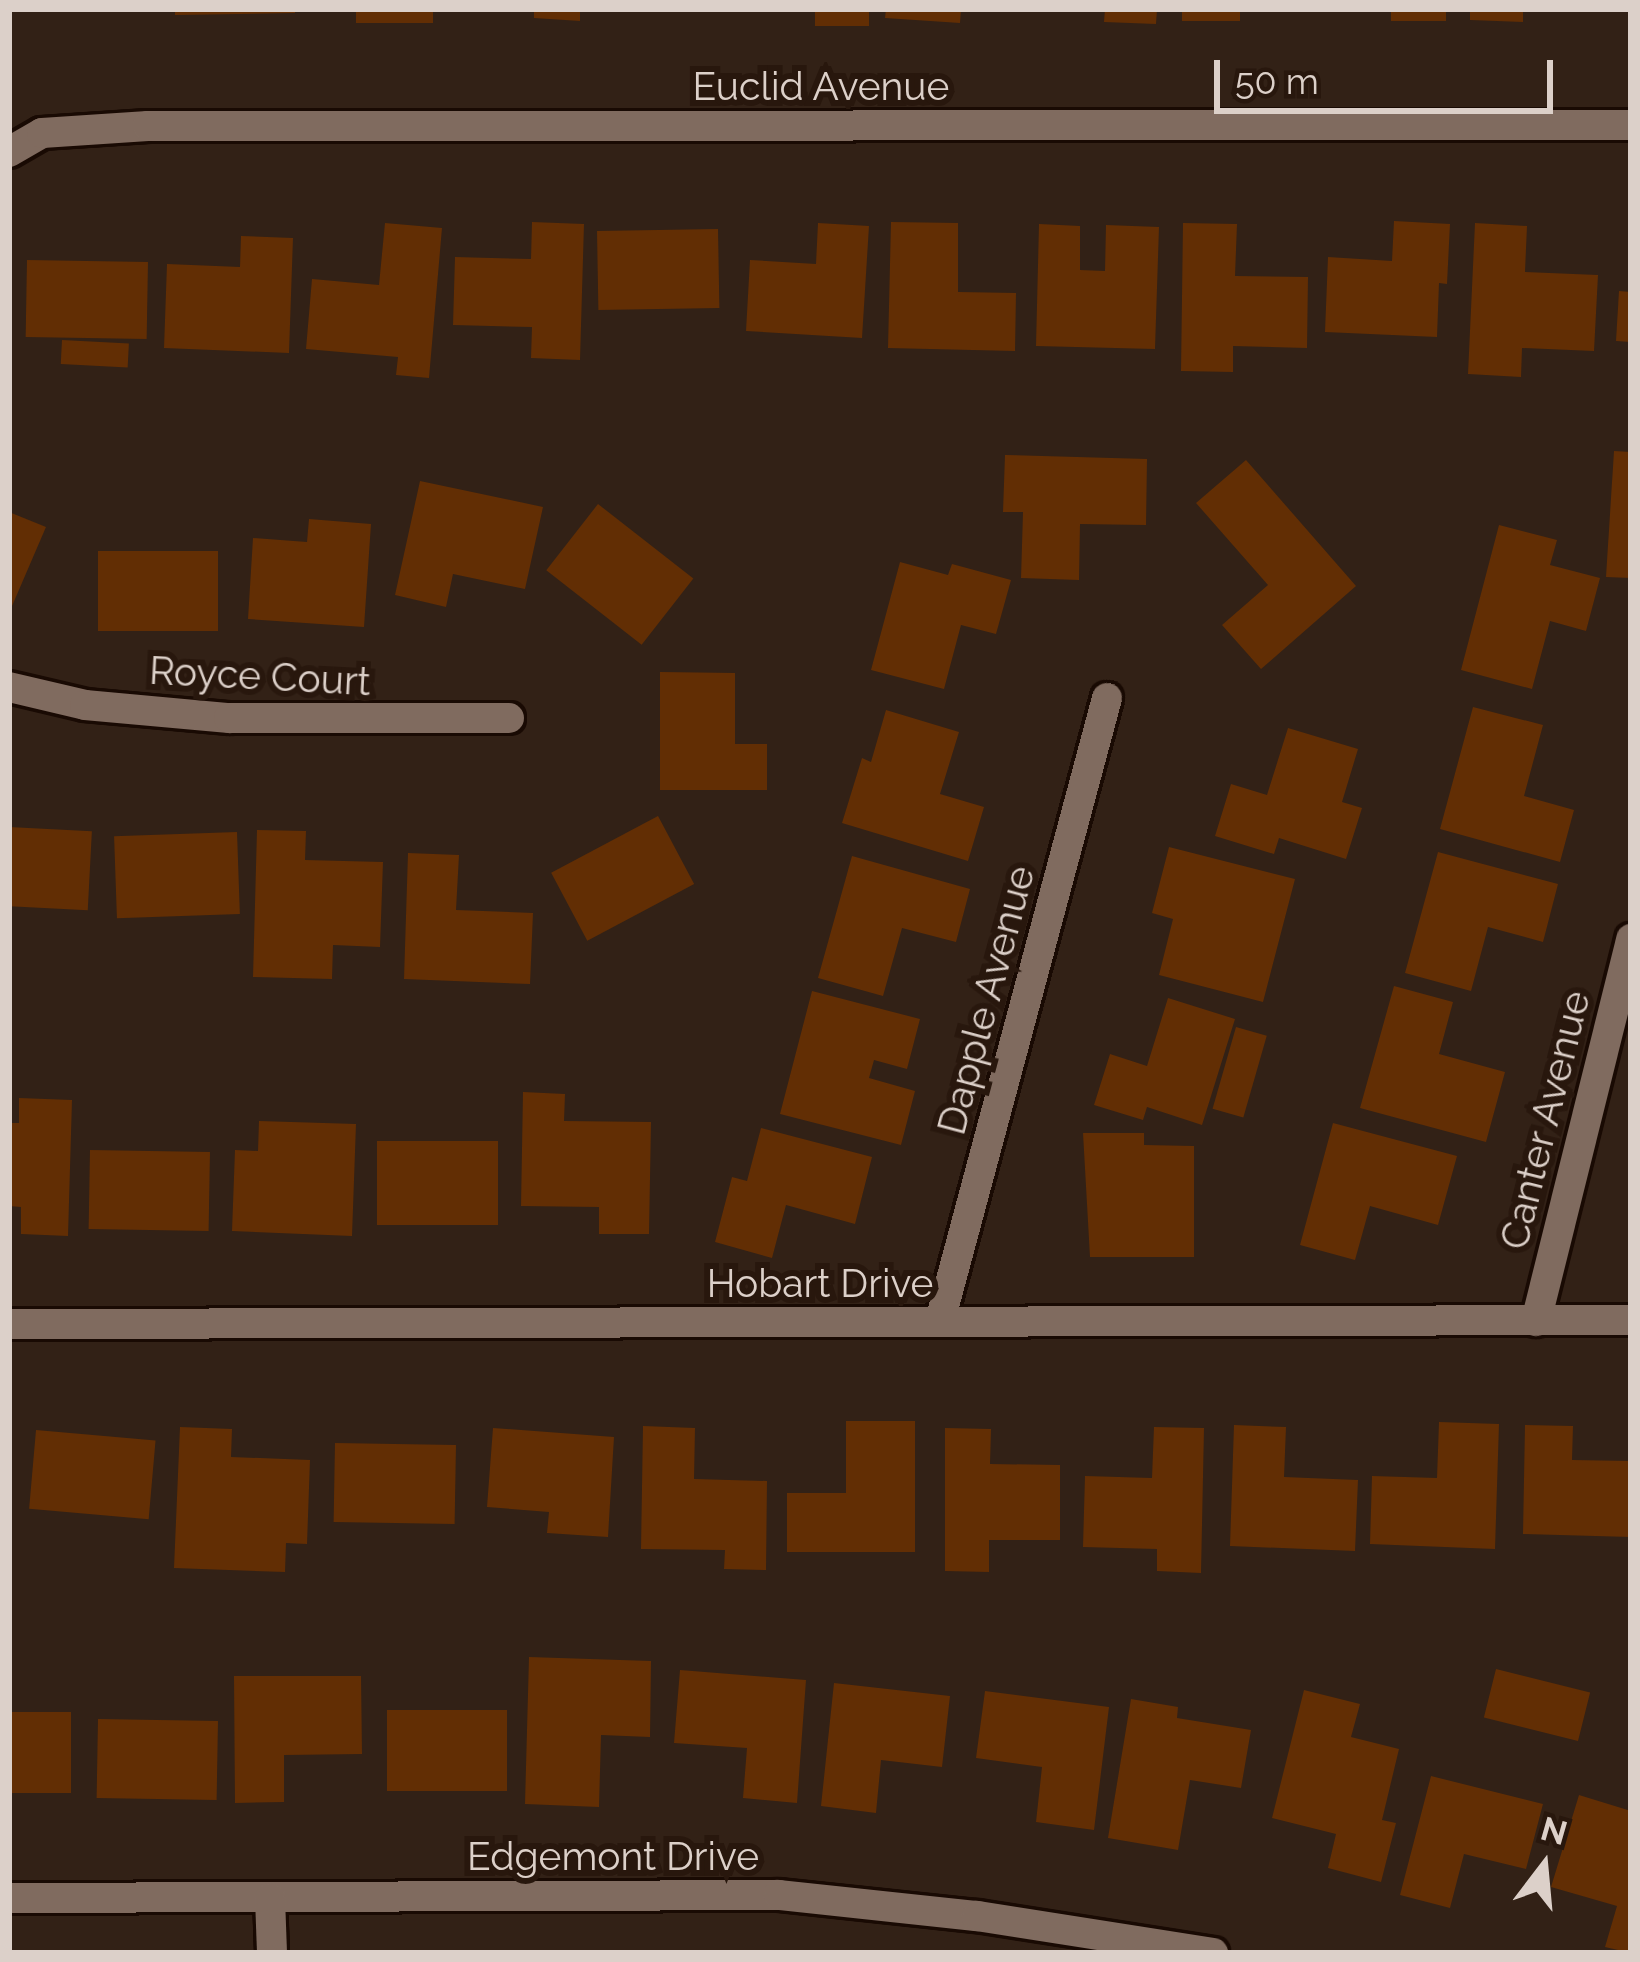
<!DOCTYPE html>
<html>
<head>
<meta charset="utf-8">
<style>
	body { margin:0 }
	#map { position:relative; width:1640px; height:1962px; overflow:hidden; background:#322116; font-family:Raleway,sans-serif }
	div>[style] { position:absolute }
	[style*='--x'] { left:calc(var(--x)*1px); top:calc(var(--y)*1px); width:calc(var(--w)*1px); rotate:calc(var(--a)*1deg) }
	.building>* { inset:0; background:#622e04; transform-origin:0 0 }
	.roads { filter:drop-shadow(3px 0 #190a03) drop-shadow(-3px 0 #190a03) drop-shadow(0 3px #190a03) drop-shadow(0 -3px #190a03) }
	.minor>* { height:30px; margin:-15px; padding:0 15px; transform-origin:15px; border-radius:15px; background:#806b5f }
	span { translate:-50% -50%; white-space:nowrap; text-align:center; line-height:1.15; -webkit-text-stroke:12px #28170d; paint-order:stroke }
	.street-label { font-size:39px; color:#dcd0c9 }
	.frame { position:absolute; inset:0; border:12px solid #dcd0c9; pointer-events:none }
	.north { position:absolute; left:1484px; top:1806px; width:120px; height:120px; -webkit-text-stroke:9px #28170d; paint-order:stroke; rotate:16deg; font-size:33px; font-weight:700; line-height:48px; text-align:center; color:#dcd0c9 }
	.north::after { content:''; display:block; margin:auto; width:42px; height:54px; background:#dcd0c9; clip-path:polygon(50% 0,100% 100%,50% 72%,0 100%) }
	.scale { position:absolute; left:1214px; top:60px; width:339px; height:54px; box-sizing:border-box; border:6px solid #dcd0c9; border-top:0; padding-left:15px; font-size:36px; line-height:42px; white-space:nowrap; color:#dcd0c9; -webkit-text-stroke:9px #28170d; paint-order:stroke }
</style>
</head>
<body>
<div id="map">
	<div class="building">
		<div style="clip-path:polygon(175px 9px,295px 9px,295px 13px,175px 15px)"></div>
		<div style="left:356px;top:9px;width:77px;height:14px"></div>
		<div style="clip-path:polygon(534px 9px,580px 9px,580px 21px,534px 18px)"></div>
		<div style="left:815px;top:9px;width:54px;height:17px"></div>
		<div style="clip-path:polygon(886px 9px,961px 9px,960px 23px,885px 18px)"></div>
		<div style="clip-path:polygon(1105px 9px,1157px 9px,1156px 24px,1104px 22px)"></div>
		<div style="left:1182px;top:9px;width:58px;height:12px"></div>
		<div style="left:1391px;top:9px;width:55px;height:12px"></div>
		<div style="clip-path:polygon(1470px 9px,1523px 9px,1523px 22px,1470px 20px)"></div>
		<div style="clip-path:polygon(1394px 221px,1450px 224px,1447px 284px,1439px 283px,1437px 337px,1325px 332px,1328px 257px,1392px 261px)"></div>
		<div style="clip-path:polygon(532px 222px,584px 224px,580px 360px,531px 358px,532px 327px,453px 325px,455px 257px,531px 259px)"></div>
		<div style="clip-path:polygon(891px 222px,958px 223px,958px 292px,1016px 293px,1015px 351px,888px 348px)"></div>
		<div style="clip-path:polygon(385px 223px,442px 228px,429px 378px,396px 375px,398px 357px,306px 349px,312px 279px,379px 285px)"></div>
		<div style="clip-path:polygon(818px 223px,869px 226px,862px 338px,746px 331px,750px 260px,816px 264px)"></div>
		<div style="clip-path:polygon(1183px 223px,1237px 224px,1235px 276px,1308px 277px,1307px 348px,1233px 346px,1233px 372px,1181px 371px)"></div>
		<div style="clip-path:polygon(1475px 223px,1527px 226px,1525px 272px,1598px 275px,1594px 351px,1522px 348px,1521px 377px,1468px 374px)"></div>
		<div style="clip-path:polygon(1039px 224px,1080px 226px,1080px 270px,1105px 271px,1106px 225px,1159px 227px,1155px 349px,1036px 346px)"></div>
		<div style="left:718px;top:229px;width:79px;height:121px;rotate:89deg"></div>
		<div style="clip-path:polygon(241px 236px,293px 238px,289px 353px,164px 348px,167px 264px,240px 267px)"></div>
		<div style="left:27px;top:260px;width:121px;height:77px;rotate:1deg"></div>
		<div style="clip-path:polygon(1619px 291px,1631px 292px,1631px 342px,1616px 341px)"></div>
		<div style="left:62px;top:340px;width:67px;height:24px;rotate:3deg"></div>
		<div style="clip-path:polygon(1614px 451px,1631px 452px,1631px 578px,1606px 577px)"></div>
		<div style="clip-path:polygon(1005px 455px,1147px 459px,1146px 525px,1080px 524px,1079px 580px,1021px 578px,1023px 512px,1003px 512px)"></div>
		<div style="clip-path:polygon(1246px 460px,1356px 586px,1261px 669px,1222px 625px,1268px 585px,1196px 503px)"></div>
		<div style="clip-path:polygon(420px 481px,543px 507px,525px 589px,453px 574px,446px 607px,395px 595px)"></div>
		<div style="left:598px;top:504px;width:121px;height:84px;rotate:38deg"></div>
		<div style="clip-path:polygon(9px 512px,46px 527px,9px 613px)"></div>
		<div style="clip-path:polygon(309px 519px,371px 524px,364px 627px,248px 619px,253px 538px,307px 542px)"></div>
		<div style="clip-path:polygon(1499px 525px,1557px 540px,1550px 565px,1600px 578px,1586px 631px,1550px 621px,1532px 689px,1461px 670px)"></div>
		<div style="left:218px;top:551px;width:80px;height:120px;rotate:90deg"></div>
		<div style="clip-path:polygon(900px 562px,948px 575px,952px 564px,1011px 580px,996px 634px,961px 625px,944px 689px,871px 670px)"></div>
		<div style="clip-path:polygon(660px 672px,735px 673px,735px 744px,767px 744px,767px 790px,660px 790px)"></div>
		<div style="clip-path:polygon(1473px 707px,1543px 725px,1524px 796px,1574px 810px,1560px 862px,1440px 829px)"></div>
		<div style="clip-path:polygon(886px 710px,959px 732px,940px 794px,984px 807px,968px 861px,842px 823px,862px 758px,871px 762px)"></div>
		<div style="clip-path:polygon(1288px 728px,1358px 749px,1342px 802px,1362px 808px,1346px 859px,1279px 838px,1274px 854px,1215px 836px,1231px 784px,1267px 795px)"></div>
		<div style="left:658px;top:816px;width:77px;height:121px;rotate:62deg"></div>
		<div style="left:9px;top:827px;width:83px;height:79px;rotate:3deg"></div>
		<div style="clip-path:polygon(257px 830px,306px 831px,305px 860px,383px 862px,380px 947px,333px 945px,332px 979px,253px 977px)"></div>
		<div style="left:237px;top:832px;width:82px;height:123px;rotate:88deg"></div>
		<div style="clip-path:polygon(1169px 847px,1295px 879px,1263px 1002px,1159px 975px,1173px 919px,1152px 913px)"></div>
		<div style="clip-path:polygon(1438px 852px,1558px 884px,1543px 942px,1488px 927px,1471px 991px,1405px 973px)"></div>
		<div style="clip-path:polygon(408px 853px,459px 855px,456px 910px,533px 913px,530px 984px,404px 979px)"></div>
		<div style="clip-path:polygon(852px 856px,970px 889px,956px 942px,902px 928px,883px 996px,818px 978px)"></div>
		<div style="clip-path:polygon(1394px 986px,1453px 1002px,1439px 1054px,1505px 1072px,1486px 1142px,1360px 1108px)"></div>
		<div style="clip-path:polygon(812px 991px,920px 1019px,907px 1069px,874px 1060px,869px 1078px,915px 1091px,901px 1145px,780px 1114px)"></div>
		<div style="clip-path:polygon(1168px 998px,1235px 1019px,1202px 1125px,1147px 1107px,1143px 1120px,1094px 1105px,1110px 1054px,1147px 1066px)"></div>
		<div style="left:1236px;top:1027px;width:32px;height:85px;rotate:16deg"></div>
		<div style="clip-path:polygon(523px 1092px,565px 1094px,564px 1121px,651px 1122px,649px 1234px,599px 1234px,599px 1207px,521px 1206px)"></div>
		<div style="clip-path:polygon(19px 1098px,72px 1100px,68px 1236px,21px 1234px,21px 1207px,9px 1206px,9px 1123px,19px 1123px)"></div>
		<div style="clip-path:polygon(259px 1121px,356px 1124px,352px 1236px,232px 1231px,235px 1150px,258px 1151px)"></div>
		<div style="clip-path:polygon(1333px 1123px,1457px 1156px,1438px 1225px,1370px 1206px,1355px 1260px,1300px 1245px)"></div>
		<div style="clip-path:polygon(761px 1128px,872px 1157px,855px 1224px,786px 1205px,772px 1258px,715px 1242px,732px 1177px,747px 1181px)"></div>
		<div style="clip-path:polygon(1083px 1133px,1144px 1133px,1144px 1145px,1194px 1146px,1194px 1257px,1090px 1257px)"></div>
		<div style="left:377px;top:1141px;width:121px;height:84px"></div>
		<div style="left:90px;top:1150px;width:120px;height:79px;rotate:1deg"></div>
		<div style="clip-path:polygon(846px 1421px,915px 1421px,915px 1552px,787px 1552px,787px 1493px,846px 1493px)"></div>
		<div style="clip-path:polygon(1439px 1422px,1499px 1424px,1495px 1549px,1370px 1544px,1372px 1476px,1437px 1478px)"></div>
		<div style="clip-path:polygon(1234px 1425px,1286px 1427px,1284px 1477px,1358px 1480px,1355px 1551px,1230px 1546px)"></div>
		<div style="clip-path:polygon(1525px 1425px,1573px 1426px,1572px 1460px,1631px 1461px,1631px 1537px,1523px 1534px)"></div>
		<div style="clip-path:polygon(643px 1426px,695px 1428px,694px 1479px,767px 1481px,766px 1570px,724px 1569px,725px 1550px,641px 1549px)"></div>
		<div style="clip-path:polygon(180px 1427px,232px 1429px,231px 1457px,310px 1460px,307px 1544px,286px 1543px,285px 1572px,174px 1568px)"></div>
		<div style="clip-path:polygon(1154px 1427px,1204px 1428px,1201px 1573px,1157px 1571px,1157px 1549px,1083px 1547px,1085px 1476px,1152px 1478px)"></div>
		<div style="clip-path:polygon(493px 1428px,614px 1437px,608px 1537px,547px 1533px,549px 1512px,487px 1507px)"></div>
		<div style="clip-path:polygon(945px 1428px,991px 1429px,990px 1464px,1060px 1465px,1060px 1540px,989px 1540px,989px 1572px,945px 1571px)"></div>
		<div style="left:36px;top:1430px;width:120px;height:79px;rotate:5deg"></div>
		<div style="left:335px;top:1443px;width:121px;height:79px;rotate:1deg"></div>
		<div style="clip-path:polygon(529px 1657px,651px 1661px,650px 1737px,601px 1735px,599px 1807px,525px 1804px)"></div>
		<div style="left:1496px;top:1669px;width:97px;height:50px;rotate:14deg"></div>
		<div style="clip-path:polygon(680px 1670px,806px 1680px,797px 1803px,743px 1798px,747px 1748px,674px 1743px)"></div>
		<div style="clip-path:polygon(234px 1676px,361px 1676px,362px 1754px,284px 1755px,284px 1802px,235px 1803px)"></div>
		<div style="clip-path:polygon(834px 1683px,950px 1696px,942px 1767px,881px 1760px,876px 1813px,821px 1806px)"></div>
		<div style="clip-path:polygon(1304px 1690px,1360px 1704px,1351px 1737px,1399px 1749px,1382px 1820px,1396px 1823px,1381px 1882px,1328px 1868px,1336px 1834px,1272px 1818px)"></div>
		<div style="clip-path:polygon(985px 1691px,1109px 1707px,1094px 1830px,1036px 1822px,1042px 1767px,976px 1758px)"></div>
		<div style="clip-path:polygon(1131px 1699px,1178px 1707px,1177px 1718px,1251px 1730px,1241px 1788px,1190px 1780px,1178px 1850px,1108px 1838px)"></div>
		<div style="left:387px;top:1710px;width:120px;height:81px"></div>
		<div style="left:9px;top:1712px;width:62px;height:81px"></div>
		<div style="left:98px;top:1719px;width:120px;height:79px;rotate:1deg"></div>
		<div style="clip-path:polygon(1431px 1776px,1543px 1804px,1526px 1869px,1464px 1854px,1450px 1908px,1400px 1895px)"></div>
		<div style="clip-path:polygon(1579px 1795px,1631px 1811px,1631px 1953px,1605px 1947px,1617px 1906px,1551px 1887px)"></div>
	</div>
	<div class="roads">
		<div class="minor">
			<div style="--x:9;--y:152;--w:38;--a:-30"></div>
			<div style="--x:42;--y:133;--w:106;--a:-3.8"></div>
			<div style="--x:148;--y:126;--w:1483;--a:-0.04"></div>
			<div style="--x:9;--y:687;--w:78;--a:13.3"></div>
			<div style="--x:85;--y:705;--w:145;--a:5.2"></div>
			<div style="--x:229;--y:718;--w:280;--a:0"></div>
			<div style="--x:940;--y:1321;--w:645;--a:-74.99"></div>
			<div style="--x:1536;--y:1321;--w:394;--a:-76"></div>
			<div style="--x:9;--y:1324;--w:1622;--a:-0.14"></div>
			<div style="--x:9;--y:1898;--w:770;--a:-0.22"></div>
			<div style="--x:779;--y:1895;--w:199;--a:6.1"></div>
			<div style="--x:977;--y:1916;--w:239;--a:8.9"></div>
			<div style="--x:270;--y:1898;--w:55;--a:87.9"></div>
		</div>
	</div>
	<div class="street-label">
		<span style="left:821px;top:86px">Euclid Avenue</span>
		<span style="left:260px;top:676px;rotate:3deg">Royce Court</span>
		<span style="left:986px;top:1000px;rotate:-75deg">Dapple Avenue</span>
		<span style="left:1545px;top:1120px;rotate:-76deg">Canter Avenue</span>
		<span style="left:820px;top:1283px">Hobart Drive</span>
		<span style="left:613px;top:1856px">Edgemont Drive</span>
	</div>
	<div class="frame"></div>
	<div class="north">N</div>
	<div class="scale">50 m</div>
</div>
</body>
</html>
